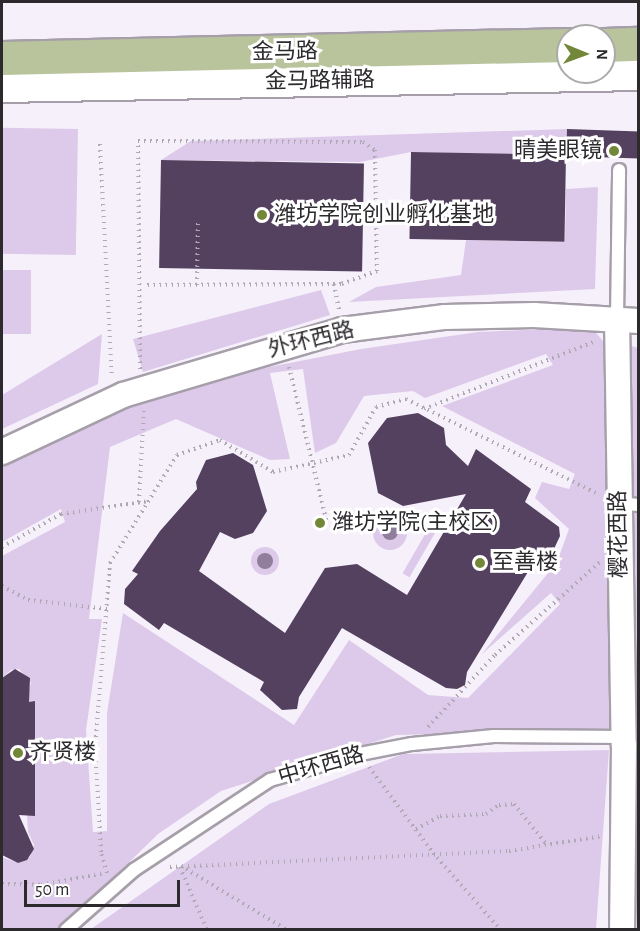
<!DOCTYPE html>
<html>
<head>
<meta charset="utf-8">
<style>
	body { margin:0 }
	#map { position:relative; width:640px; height:931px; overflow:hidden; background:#f6f0fb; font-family:"Alegreya Sans","Noto Sans SC",sans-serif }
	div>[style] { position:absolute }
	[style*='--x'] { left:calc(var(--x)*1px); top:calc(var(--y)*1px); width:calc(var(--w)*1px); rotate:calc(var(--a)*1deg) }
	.green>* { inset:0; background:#ddcaea; transform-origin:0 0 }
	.round { border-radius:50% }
	.building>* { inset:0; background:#54415f; transform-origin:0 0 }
	.path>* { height:4px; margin-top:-2px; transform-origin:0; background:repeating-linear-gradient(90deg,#aea9b2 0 1.5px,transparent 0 6px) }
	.roads { filter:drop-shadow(2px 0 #a69faa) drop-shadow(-2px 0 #a69faa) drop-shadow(0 2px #a69faa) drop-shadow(0 -2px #a69faa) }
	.service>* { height:12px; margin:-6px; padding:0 6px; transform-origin:6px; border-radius:6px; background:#fff }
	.minor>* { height:24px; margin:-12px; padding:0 12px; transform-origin:12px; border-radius:12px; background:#fff }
	.tertiary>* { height:30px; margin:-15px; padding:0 15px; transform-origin:15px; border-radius:15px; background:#fff }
	.primary>* { height:33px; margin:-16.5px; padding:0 16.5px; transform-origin:16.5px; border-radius:16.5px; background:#b9c49d }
	.trees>* { width:16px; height:16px; margin:-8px; border-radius:50%; background:#907e9c }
	.dots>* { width:16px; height:16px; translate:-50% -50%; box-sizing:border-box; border:3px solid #fff; border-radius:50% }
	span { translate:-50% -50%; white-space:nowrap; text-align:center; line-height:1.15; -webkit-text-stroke:6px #fff; paint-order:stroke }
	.street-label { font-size:22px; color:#2d2a2e }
	.poi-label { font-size:22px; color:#2d2a2e }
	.right { translate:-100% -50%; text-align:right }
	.left { translate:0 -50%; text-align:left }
	.frame { position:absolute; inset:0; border:3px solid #2d2a2e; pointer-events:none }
	.north { position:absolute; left:556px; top:24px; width:60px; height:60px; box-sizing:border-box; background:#fff; border:2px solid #abaaab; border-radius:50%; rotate:91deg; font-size:16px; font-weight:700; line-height:24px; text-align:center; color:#2d2a2e }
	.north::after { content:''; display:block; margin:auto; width:21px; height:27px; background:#738738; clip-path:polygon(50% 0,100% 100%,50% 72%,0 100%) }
	.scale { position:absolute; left:24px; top:880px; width:156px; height:27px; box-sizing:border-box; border:3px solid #2d2a2e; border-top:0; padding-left:8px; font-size:18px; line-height:21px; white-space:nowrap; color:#2d2a2e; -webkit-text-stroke:4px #fff; paint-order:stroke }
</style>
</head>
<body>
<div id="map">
	<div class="green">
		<div style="left:78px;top:129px;width:126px;height:76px;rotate:91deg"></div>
		<div style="clip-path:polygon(567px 129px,566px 156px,411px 152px,360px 162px,161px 160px,191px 141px)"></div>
		<div style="clip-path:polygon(598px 187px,595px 289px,349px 302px,376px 287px,461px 275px,466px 240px,565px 242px,566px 189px)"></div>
		<div style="left:2px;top:270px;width:29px;height:64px"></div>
		<div style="clip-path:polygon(321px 290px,330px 315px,143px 372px,133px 339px)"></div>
		<div style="clip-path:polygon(evenodd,591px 327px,603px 341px,618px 730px,396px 735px,221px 791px,158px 834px,61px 929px,2px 929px,2px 857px,18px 863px,30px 857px,34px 845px,28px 832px,27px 815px,35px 815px,35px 702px,26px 702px,31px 683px,19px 669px,11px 670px,2px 678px,2px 556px,65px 522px,61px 509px,2px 542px,2px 461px,117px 409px,208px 379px,361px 349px,478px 332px,591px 327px,546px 354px,553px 365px,442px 406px,575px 474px,569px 489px,542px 482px,535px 498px,569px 529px,557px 562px,481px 655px,551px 593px,560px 604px,468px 698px,428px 695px,349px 640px,294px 725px,123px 613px,107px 713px,107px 831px,93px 832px,86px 730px,102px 619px,89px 619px,110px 447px,176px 419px,270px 460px,290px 459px,270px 373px,303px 369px,315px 453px,336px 443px,364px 396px,413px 391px,425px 398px,546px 354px)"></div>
		<div style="clip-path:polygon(102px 334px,98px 384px,2px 429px,2px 395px)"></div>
		<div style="clip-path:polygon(629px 345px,638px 348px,638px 715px,637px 714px)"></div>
		<div class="round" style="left:373px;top:516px;width:34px;height:34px"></div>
		<div style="left:435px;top:517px;width:8px;height:65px;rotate:30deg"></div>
		<div class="round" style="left:251px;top:547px;width:28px;height:28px"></div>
		<div style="clip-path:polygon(609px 750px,596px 929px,91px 929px,269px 804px,403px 754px)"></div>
	</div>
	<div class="building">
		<div style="left:567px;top:129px;width:72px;height:27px;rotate:2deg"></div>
		<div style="left:411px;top:152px;width:155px;height:87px;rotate:1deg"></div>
		<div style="left:161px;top:160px;width:203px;height:108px;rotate:1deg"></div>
		<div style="clip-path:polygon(418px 413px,444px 428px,446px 445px,468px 466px,476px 449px,531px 489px,525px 502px,559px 527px,560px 536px,553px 551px,546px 550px,538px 564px,534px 562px,467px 672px,465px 685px,457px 689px,446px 688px,342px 628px,299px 697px,297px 709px,282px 710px,260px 690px,264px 682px,164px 623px,159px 630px,124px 604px,125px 589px,138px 574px,132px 571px,160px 531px,197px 489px,196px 482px,206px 460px,233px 453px,253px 465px,267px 511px,253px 533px,235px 539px,220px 532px,199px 571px,285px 633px,325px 568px,357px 564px,407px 595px,466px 494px,403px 506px,378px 493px,368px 443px,387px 418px)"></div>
		<div style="clip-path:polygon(15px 669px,30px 678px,29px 702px,35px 701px,35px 816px,19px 815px,34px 849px,27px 860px,18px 863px,2px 855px,2px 678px)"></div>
	</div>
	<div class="path">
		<div style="--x:100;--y:144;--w:233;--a:87.1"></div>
		<div style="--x:334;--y:284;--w:26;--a:79"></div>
		<div style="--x:197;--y:285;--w:62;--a:-89.1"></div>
		<div style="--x:289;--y:367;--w:161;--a:76.3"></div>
		<div style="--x:140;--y:369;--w:228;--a:-90.5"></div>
		<div style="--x:138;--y:141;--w:225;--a:0.3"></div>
		<div style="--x:363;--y:142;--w:14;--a:34"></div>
		<div style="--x:375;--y:150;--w:121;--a:89.1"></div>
		<div style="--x:377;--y:271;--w:38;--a:160"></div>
		<div style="--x:341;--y:284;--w:197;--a:179.7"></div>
		<div style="--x:424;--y:409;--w:185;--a:-21.6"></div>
		<div style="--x:139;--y:502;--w:92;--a:-86.9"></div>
		<div style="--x:2;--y:547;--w:68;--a:-29.2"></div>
		<div style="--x:61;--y:514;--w:89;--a:-8.4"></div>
		<div style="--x:2;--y:586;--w:30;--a:28"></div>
		<div style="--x:28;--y:600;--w:81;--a:6.4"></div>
		<div style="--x:428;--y:727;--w:98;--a:-47.1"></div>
		<div style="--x:495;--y:655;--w:140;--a:-41.5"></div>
		<div style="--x:369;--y:767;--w:107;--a:53.3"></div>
		<div style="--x:433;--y:853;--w:103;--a:48.6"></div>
		<div style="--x:416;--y:829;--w:27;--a:-28"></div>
		<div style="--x:440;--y:816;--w:46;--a:-2.5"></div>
		<div style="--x:486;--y:814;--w:16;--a:-35"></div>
		<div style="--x:499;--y:805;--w:15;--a:-4"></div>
		<div style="--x:514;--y:804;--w:53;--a:51.2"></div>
		<div style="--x:181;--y:866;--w:124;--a:31.1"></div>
		<div style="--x:170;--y:867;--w:339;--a:-2.7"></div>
		<div style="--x:509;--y:851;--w:94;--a:-9.2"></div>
		<div style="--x:180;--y:867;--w:69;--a:66.8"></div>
		<div style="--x:107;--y:873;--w:22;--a:-106"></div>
		<div style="--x:101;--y:852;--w:103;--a:-93.3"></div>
		<div style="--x:95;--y:749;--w:187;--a:-85.4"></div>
		<div style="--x:110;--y:563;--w:127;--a:-58.2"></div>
		<div style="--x:177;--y:455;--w:46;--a:-19.2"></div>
		<div style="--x:220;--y:440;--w:62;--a:31.1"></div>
		<div style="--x:273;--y:472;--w:78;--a:-12.6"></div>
		<div style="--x:349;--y:455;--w:55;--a:-60.6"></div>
		<div style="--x:376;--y:407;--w:31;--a:-15"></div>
		<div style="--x:406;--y:399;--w:216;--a:26.3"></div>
		<div style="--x:2;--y:884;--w:39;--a:1"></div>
		<div style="--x:41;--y:885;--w:65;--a:-10.6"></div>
	</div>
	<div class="roads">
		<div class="service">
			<div style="--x:617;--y:319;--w:149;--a:-89.2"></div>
			<div style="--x:619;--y:503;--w:19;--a:6"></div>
			<div style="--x:66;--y:930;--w:91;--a:-41.4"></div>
			<div style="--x:134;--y:870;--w:163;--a:-33.5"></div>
			<div style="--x:270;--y:780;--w:94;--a:-16.1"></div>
			<div style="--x:360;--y:754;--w:53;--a:-10.9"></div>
			<div style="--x:412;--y:744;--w:82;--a:-5.6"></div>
			<div style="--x:494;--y:736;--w:130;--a:0.4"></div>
		</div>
		<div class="minor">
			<div style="--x:617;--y:319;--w:426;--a:89.1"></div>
			<div style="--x:624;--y:745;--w:185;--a:90.6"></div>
			<div style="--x:2;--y:452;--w:134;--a:-25.2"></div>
			<div style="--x:123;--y:395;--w:228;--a:-16.5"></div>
			<div style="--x:342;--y:330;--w:104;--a:-7.2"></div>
			<div style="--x:445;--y:317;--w:89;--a:-1.3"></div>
			<div style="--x:534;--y:315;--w:104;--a:3.3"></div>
		</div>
		<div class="tertiary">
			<div style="--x:2;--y:87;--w:636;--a:-1.08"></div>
		</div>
		<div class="primary">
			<div style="--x:604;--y:45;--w:34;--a:-2"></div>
			<div style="--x:2;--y:58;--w:566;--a:-1.32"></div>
		</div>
	</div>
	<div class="trees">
		<div style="left:390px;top:532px"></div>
		<div style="left:265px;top:561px"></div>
	</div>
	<div class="dots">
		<div style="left:614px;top:151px;background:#738738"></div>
		<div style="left:262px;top:215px;background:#738738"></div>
		<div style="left:320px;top:523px;background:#738738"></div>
		<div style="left:480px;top:563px;background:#738738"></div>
		<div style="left:18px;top:753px;background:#738738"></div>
	</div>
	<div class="street-label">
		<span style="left:285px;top:52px;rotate:-1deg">金马路</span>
		<span style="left:320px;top:81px;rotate:-1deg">金马路辅路</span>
		<span style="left:311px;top:340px;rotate:-14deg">外环西路</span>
		<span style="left:619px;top:534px;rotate:-91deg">樱花西路</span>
		<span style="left:321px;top:766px;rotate:-16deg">中环西路</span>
	</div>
	<div class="poi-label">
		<span class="right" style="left:602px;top:151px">晴美眼镜</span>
		<span class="left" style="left:274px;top:215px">潍坊学院创业孵化基地</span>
		<span class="left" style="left:332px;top:523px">潍坊学院(主校区)</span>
		<span class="left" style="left:492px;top:563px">至善楼</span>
		<span class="left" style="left:30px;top:753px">齐贤楼</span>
	</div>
	<div class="frame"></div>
	<div class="north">N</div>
	<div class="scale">50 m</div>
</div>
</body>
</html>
